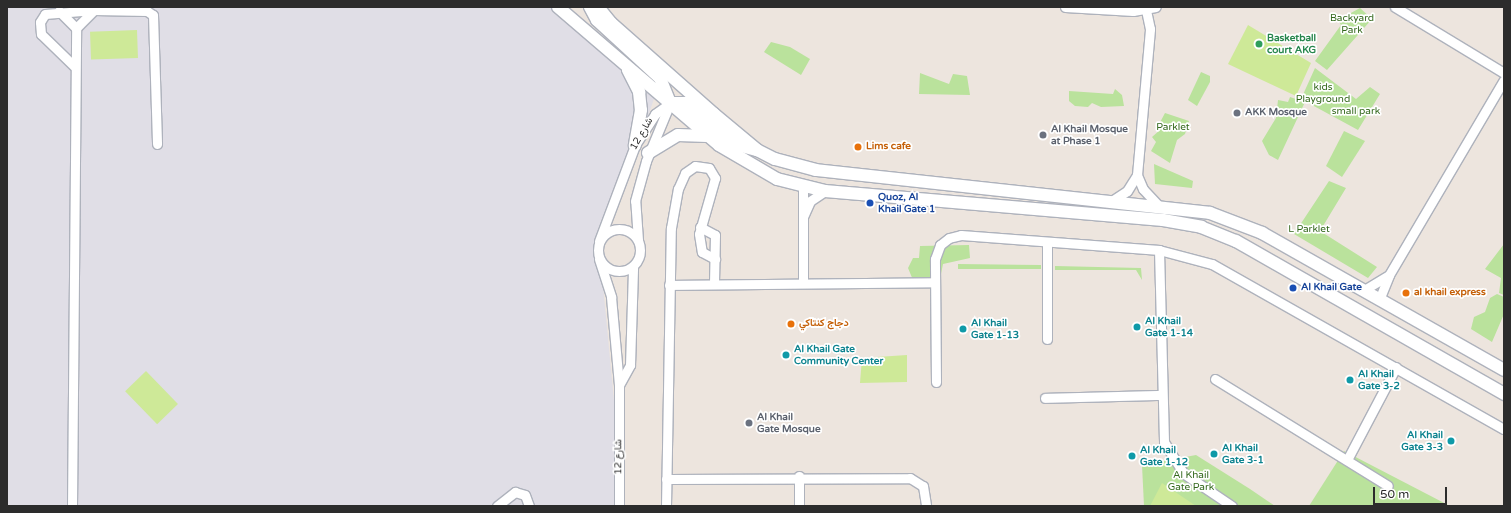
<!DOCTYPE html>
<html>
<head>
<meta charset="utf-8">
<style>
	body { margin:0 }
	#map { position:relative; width:1511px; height:513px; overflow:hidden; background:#ede5de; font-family:"Varela Round",Vazirmatn,sans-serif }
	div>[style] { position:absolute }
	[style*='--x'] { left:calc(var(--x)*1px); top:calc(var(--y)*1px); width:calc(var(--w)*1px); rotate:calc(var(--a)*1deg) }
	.industrial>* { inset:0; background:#e0dee6 }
	.green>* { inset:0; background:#bae29c }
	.pitch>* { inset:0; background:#cee998; transform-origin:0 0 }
	.roads { filter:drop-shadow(1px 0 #aeb2bc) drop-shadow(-1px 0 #aeb2bc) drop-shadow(0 1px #aeb2bc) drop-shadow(0 -1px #aeb2bc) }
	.street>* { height:9px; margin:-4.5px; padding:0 4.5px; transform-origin:4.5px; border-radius:4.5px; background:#fff }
	.street>.ring { margin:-4.5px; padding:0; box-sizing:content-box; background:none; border:9px solid #fff; border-radius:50% }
	.secondary>* { height:12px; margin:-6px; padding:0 6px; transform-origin:6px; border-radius:6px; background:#fff }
	.dots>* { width:11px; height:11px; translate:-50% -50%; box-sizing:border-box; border:2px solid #fff; border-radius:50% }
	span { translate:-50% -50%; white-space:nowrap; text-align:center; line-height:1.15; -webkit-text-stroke:3.5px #fff; paint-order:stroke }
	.park-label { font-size:10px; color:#33681c }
	.leisure-label { font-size:10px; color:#27864d; font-weight:700 }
	.left { translate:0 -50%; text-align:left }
	.worship-label { font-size:10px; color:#5b616d; font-weight:700 }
	.street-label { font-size:10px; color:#2c2c2c }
	.food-label { font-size:10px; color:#c56008; font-weight:700 }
	.transit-label { font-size:10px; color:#164399; font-weight:700 }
	.culture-label { font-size:10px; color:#0d838f; font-weight:700 }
	.right { translate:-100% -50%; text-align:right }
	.frame { position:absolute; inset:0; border:8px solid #2c2c2c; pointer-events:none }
	.scale { position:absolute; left:1373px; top:487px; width:74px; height:18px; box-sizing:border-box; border:2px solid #2c2c2c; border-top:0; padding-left:5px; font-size:12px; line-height:14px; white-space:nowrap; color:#2c2c2c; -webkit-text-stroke:3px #fff; paint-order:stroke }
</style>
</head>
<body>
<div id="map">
	<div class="industrial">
		<div style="clip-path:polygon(7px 7px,554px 7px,655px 96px,600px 254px,624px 506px,7px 506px)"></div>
	</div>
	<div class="green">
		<div style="clip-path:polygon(1360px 8px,1372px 19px,1327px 70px,1315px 61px,1341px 25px,1338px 20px)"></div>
		<div style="clip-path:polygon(771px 42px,790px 47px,810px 59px,801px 75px,764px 52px)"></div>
		<div style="clip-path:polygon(1315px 68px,1356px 99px,1370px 87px,1380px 94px,1358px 130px,1301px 99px)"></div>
		<div style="clip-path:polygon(1201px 72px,1210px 76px,1210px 82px,1197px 106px,1188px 100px)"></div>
		<div style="clip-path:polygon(920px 73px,949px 84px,953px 74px,967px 76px,970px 95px,919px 94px)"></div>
		<div style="clip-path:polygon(1115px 89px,1122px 95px,1124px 106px,1101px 107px,1092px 103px,1088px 107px,1075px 106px,1069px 101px,1069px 91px,1113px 94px)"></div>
		<div style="clip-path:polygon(1290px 97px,1305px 102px,1278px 160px,1269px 155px,1262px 141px,1276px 118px,1278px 100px,1288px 102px)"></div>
		<div style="clip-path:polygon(1165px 113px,1189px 121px,1185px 134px,1177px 140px,1170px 163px,1151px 151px,1156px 142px,1152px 137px,1160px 130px,1157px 128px)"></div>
		<div style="clip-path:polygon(1344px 131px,1365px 141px,1342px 177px,1326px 166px)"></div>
		<div style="clip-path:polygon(1154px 164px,1193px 181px,1192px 188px,1155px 184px)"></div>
		<div style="clip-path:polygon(1329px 181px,1346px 188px,1320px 231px,1377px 267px,1368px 278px,1294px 234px)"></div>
		<div style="clip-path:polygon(1504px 244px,1504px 295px,1499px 293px,1501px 278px,1485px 269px)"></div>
		<div style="clip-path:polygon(969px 245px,970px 258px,943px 264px,940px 279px,913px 280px,908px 268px,913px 258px,919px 258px,920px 246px)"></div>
		<div style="clip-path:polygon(958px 264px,1041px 265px,1041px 269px,958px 269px)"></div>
		<div style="clip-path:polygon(1055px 266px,1141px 268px,1142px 280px,1136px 270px,1055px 270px)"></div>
		<div style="clip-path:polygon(1497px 294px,1504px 297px,1504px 314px,1492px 342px,1471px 329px,1474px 317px,1485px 312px,1490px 298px)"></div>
		<div style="clip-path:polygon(1344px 451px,1450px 506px,1309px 506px)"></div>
		<div style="clip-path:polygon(1196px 455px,1250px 489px,1275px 506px,1144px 506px,1142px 465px)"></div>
	</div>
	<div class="pitch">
		<div style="clip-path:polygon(1248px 25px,1311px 63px,1296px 96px,1228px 64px)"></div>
		<div style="left:137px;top:30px;width:28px;height:47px;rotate:88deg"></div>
		<div style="clip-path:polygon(907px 355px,907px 382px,860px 383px,862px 358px)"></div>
		<div style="left:146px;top:371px;width:46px;height:29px;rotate:46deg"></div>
		<div style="clip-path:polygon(1162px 483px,1196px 506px,1150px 506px)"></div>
	</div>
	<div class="roads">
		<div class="street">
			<div style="--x:1065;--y:7;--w:68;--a:3.4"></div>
			<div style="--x:1133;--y:11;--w:23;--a:-10"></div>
			<div style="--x:1395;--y:7;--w:127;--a:31.2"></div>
			<div style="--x:59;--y:11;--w:24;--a:45"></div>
			<div style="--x:75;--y:67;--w:47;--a:-135.9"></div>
			<div style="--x:41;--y:34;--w:12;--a:-95"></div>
			<div style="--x:40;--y:22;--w:9;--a:-58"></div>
			<div style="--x:45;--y:14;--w:49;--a:-4.7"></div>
			<div style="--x:94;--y:10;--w:53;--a:1.1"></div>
			<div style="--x:147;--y:11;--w:7;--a:34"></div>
			<div style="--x:153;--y:15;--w:129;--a:88.2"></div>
			<div style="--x:1137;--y:175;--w:15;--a:67"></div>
			<div style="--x:1143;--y:189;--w:22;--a:47"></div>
			<div style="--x:1110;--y:202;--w:20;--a:-33"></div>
			<div style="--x:1127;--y:191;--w:19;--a:-58"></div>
			<div style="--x:1137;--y:175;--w:147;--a:-84.9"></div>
			<div style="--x:1150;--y:29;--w:19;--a:-102"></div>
			<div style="--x:803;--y:217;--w:17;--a:-66"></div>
			<div style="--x:810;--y:201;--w:18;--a:-34"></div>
			<div style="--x:700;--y:227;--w:17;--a:28"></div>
			<div style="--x:715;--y:235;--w:49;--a:91.2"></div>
			<div class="ring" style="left:598px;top:229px;width:33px;height:33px"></div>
			<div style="--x:638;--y:240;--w:39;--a:-94"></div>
			<div style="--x:635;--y:201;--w:41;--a:-74.6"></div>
			<div style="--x:646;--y:161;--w:63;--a:-67.5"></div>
			<div style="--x:599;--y:241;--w:103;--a:-69.4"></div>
			<div style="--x:635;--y:145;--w:37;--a:-57"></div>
			<div style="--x:655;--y:114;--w:19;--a:-36"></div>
			<div style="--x:1047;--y:242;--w:97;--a:90"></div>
			<div style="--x:1159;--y:250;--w:192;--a:88.5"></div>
			<div style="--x:1164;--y:442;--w:36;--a:58"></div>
			<div style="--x:1183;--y:473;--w:59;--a:34"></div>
			<div style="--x:599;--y:259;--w:40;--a:72"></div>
			<div style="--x:611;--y:297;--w:88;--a:84.8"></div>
			<div style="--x:619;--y:385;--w:121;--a:90"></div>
			<div style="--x:803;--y:282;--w:95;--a:-90"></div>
			<div style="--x:669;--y:285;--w:266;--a:-0.6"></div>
			<div style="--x:1364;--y:290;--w:27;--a:-31"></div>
			<div style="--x:1379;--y:300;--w:27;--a:-68"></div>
			<div style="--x:1389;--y:275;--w:226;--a:-59.5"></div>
			<div style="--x:1215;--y:379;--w:203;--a:31.7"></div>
			<div style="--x:936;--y:382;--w:123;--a:-90.5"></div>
			<div style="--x:935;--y:259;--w:15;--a:-70"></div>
			<div style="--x:940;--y:245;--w:11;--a:-38"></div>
			<div style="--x:949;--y:238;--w:12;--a:-14"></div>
			<div style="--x:961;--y:235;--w:199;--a:4.3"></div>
			<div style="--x:1159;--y:250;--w:55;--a:14.8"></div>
			<div style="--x:1212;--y:264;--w:335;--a:29.5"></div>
			<div style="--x:619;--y:385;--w:23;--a:-61"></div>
			<div style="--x:630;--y:365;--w:98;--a:-88.2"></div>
			<div style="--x:1045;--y:398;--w:117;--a:-1.5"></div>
			<div style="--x:1347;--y:460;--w:105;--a:-62.2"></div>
			<div style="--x:799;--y:476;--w:30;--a:90"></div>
			<div style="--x:666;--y:479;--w:244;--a:-0.2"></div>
			<div style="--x:910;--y:478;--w:15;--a:32"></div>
			<div style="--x:923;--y:486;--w:20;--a:81"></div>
			<div style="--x:72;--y:506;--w:478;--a:-89.5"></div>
			<div style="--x:76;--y:28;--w:25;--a:-45"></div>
			<div style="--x:497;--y:506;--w:23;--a:-38"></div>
			<div style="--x:515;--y:492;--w:10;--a:17"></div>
			<div style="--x:525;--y:495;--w:12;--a:70"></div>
			<div style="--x:666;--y:506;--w:278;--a:-89"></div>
			<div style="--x:671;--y:228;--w:40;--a:-80"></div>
			<div style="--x:678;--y:189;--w:17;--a:-66"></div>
			<div style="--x:685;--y:173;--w:12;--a:-35"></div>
			<div style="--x:695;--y:166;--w:14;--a:8"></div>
			<div style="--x:709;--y:168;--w:12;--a:59"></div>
			<div style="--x:715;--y:178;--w:58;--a:105.9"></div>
			<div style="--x:699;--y:234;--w:18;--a:81"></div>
			<div style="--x:702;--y:252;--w:15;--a:28"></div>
		</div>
		<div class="secondary">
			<div style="--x:558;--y:7;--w:212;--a:40.6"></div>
			<div style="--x:719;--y:145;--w:67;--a:30.4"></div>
			<div style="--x:777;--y:179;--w:49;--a:14"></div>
			<div style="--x:825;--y:191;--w:339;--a:4.9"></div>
			<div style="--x:1163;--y:220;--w:39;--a:10"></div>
			<div style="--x:1201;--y:227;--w:38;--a:22"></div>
			<div style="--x:1236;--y:241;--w:309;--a:29.7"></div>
			<div style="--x:590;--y:7;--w:15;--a:62"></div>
			<div style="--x:597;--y:20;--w:86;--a:42.6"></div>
			<div style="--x:660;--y:78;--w:27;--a:68"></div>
			<div style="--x:670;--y:103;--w:16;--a:0"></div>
			<div style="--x:686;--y:103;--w:63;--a:40.5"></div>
			<div style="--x:734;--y:144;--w:24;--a:15"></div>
			<div style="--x:598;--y:7;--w:21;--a:51"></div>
			<div style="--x:611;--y:23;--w:137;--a:41.5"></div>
			<div style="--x:714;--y:114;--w:56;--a:39.9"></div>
			<div style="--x:757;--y:150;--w:20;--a:27"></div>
			<div style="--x:775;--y:159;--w:42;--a:15"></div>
			<div style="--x:816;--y:170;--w:396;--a:6.2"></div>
			<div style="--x:1210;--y:213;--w:56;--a:21"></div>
			<div style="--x:1262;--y:233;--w:278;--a:29.5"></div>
			<div style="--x:628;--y:70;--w:25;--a:63"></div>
			<div style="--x:639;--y:92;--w:18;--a:84"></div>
			<div style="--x:641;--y:110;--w:36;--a:100"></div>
			<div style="--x:648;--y:153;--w:35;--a:-31"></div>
			<div style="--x:678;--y:135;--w:29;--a:2"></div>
		</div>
	</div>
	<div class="dots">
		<div style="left:1259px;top:44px;background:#2e9e5b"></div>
		<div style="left:1237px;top:113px;background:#6b7280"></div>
		<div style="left:1043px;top:135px;background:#6b7280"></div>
		<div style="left:858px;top:147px;background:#e8710a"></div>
		<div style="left:870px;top:203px;background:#1a4fb4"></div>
		<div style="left:1293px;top:288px;background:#1a4fb4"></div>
		<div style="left:1406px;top:293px;background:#e8710a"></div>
		<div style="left:791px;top:324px;background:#e8710a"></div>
		<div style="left:1137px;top:327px;background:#0f9aa8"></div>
		<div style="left:963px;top:329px;background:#0f9aa8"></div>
		<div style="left:786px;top:355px;background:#0f9aa8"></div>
		<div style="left:1350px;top:380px;background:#0f9aa8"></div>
		<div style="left:749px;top:423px;background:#6b7280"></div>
		<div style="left:1451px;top:441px;background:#0f9aa8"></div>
		<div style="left:1214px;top:454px;background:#0f9aa8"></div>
		<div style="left:1132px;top:456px;background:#0f9aa8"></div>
	</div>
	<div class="park-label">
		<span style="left:1352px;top:24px">Backyard<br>Park</span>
		<span style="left:1323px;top:93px">kids<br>Playground</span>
		<span style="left:1356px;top:112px">small park</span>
		<span style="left:1173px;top:128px">Parklet</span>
		<span style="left:1309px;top:230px">L Parklet</span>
		<span style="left:1191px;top:481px">Al Khail<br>Gate Park</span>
	</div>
	<div class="leisure-label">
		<span class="left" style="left:1267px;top:44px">Basketball<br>court AKG</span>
	</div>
	<div class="worship-label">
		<span class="left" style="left:1245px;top:113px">AKK Mosque</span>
		<span class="left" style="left:1051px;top:135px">Al Khail Mosque<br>at Phase 1</span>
		<span class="left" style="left:757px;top:423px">Al Khail<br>Gate Mosque</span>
	</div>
	<div class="street-label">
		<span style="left:642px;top:134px;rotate:-60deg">شارع 12</span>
		<span style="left:619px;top:457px;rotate:-90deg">شارع 12</span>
	</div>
	<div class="food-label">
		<span class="left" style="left:866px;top:147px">Lims cafe</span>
		<span class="left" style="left:1414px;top:293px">al khail express</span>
		<span class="left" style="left:799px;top:324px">دجاج كنتاكي</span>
	</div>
	<div class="transit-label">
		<span class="left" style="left:878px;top:203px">Quoz, Al<br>Khail Gate 1</span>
		<span class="left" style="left:1301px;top:288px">Al Khail Gate</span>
	</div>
	<div class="culture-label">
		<span class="left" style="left:1145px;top:327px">Al Khail<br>Gate 1-14</span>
		<span class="left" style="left:971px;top:329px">Al Khail<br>Gate 1-13</span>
		<span class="left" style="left:794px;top:355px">Al Khail Gate<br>Community Center</span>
		<span class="left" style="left:1358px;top:380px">Al Khail<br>Gate 3-2</span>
		<span class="right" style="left:1443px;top:441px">Al Khail<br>Gate 3-3</span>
		<span class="left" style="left:1222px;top:454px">Al Khail<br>Gate 3-1</span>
		<span class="left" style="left:1140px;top:456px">Al Khail<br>Gate 1-12</span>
	</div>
	<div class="frame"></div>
	<div class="scale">50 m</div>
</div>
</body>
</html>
